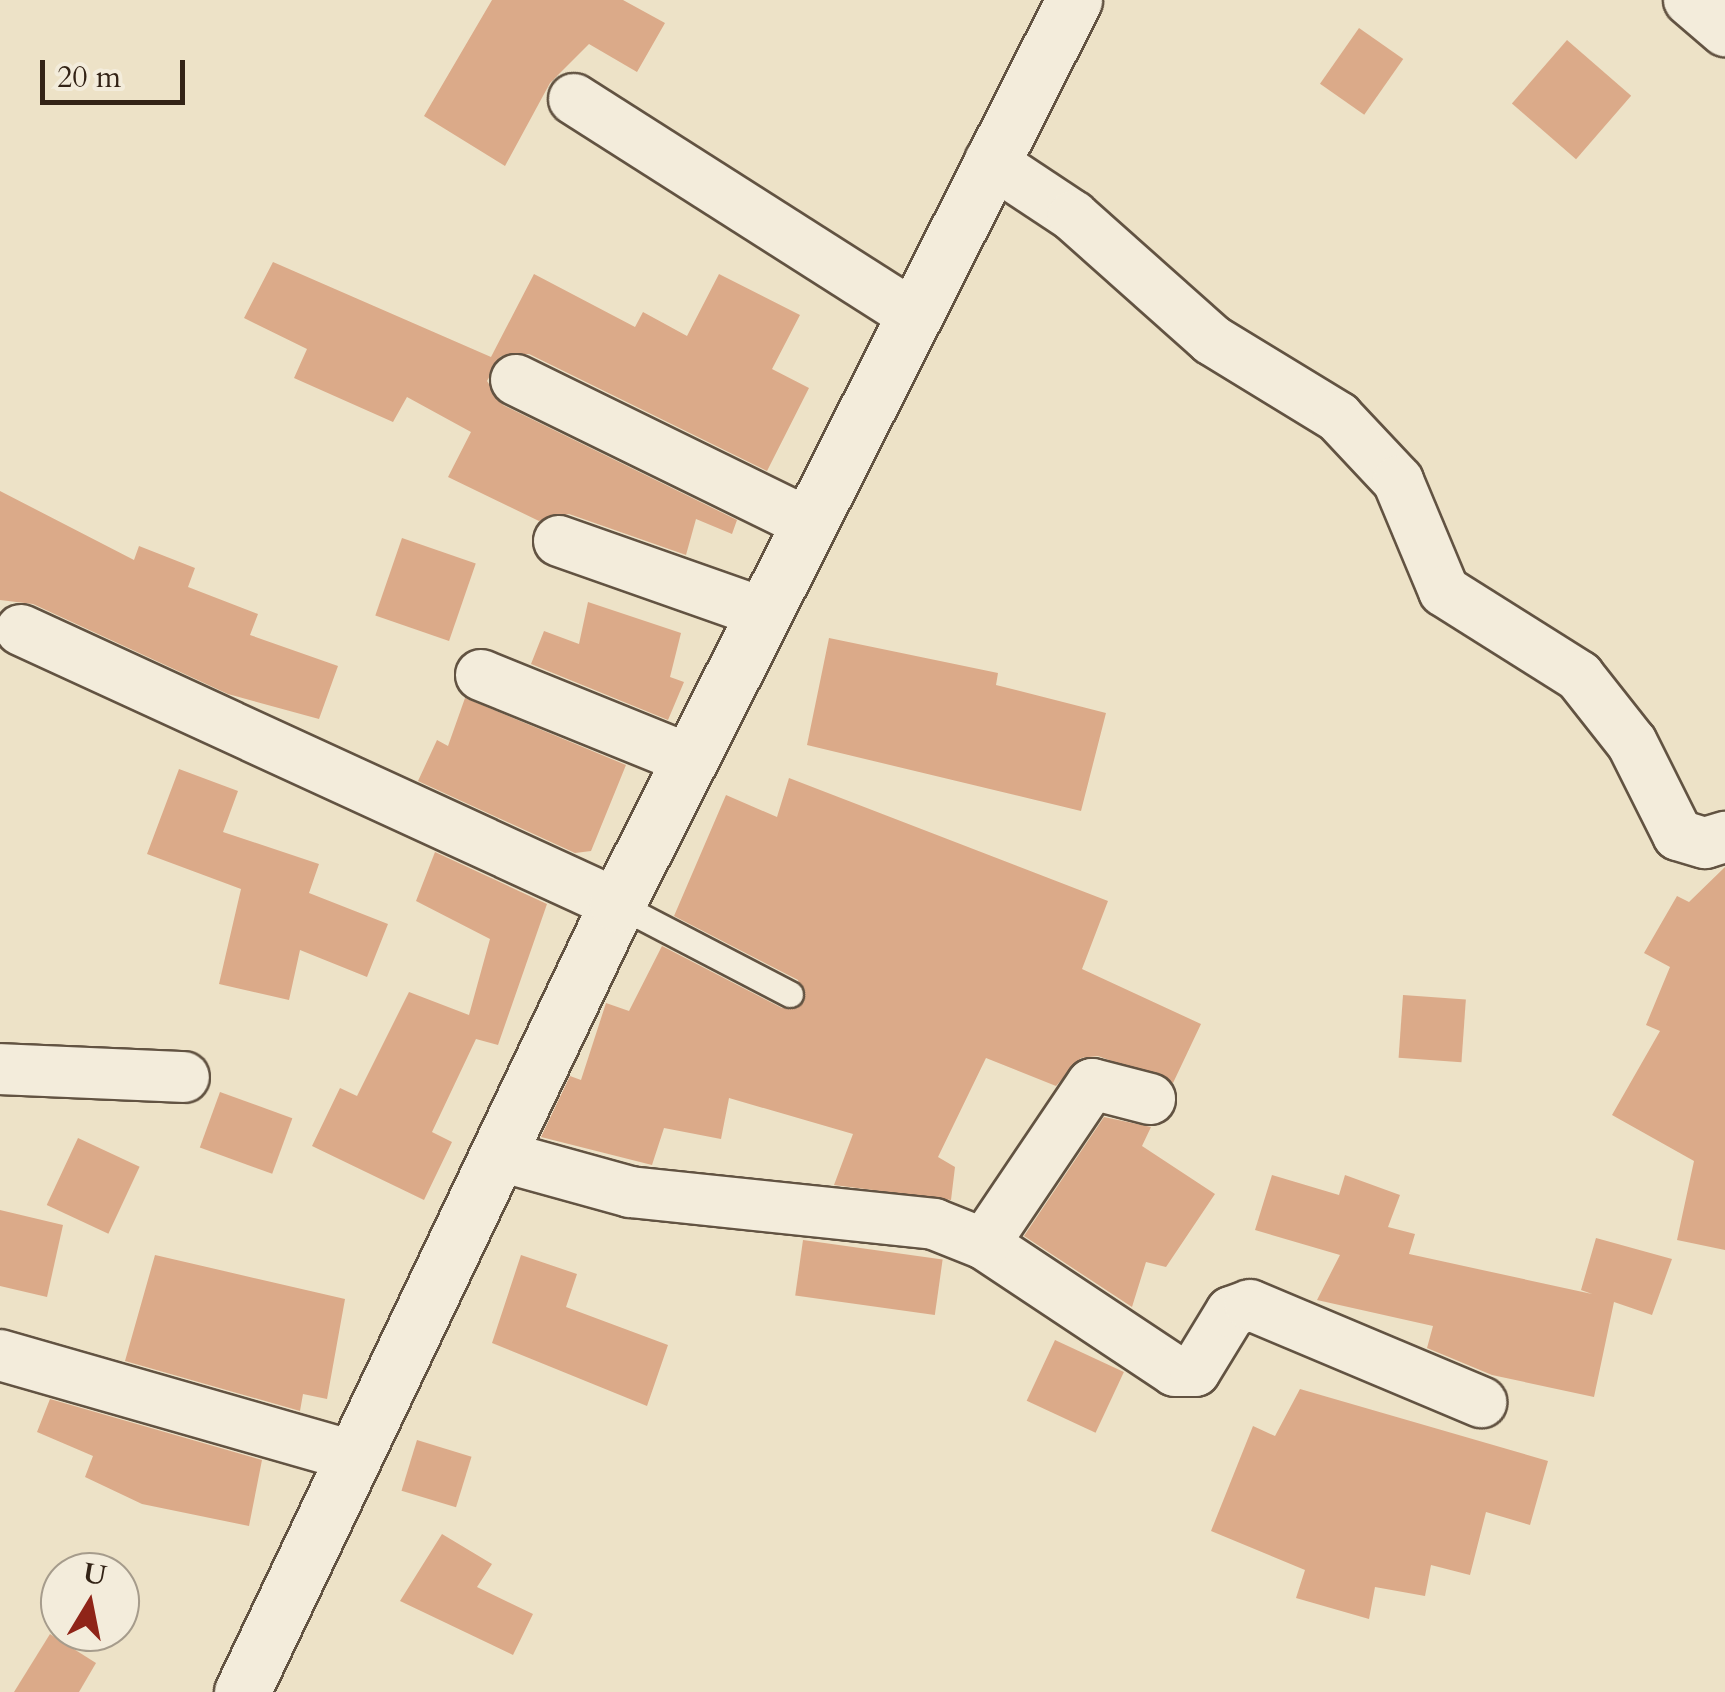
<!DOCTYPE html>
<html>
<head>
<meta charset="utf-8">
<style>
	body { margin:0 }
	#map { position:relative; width:1725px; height:1692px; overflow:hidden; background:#ede2c7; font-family:Cardo,serif }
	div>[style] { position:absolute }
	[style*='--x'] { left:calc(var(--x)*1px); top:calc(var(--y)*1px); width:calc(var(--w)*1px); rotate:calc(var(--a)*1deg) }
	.building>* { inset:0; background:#dbaa89; transform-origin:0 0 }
	.roads { filter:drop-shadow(2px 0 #625342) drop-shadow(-2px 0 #625342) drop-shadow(0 2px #625342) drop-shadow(0 -2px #625342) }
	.service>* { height:25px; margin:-12.5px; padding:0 12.5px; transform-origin:12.5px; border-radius:12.5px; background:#f3ecdb }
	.minor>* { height:50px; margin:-25px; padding:0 25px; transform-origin:25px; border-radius:25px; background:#f3ecdb }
	.secondary>* { height:55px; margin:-27.5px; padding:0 27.5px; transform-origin:27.5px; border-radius:27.5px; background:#f3ecdb }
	span { translate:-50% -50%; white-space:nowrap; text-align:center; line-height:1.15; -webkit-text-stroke:10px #f3ecdb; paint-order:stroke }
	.north { position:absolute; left:40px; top:1552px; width:100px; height:100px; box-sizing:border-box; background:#f3ecdb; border:2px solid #a69c8c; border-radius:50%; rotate:10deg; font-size:28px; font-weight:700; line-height:40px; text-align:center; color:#332316 }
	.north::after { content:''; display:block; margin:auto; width:35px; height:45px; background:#8f2418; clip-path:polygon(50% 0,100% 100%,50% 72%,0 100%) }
	.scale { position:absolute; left:40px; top:60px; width:145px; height:45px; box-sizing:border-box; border:5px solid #332316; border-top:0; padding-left:12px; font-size:30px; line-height:35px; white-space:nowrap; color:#332316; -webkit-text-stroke:8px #f3ecdb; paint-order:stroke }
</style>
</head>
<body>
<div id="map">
	<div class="building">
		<div style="clip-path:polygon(492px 0,623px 0,665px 23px,637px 72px,589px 44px,550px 83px,505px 166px,424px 116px)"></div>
		<div style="left:1359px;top:28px;width:54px;height:68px;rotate:35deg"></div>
		<div style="left:1567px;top:40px;width:85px;height:84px;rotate:41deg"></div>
		<div style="clip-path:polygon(273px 262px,491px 357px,534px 274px,635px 327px,643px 312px,687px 336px,719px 274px,800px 315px,772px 369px,809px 388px,767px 471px,529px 354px,501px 356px,487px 381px,503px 405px,737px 520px,732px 534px,696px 519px,686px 555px,569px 514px,539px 521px,448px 477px,471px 432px,407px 397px,393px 422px,294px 378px,307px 349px,244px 318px)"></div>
		<div style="clip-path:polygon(0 491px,134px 560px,139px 546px,195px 568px,188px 587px,258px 614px,250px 635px,338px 666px,319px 719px,228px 694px,33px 604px,0 600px)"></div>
		<div style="left:402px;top:538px;width:78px;height:82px;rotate:19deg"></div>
		<div style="clip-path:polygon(588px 602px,681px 633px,670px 677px,684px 682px,668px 720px,531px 664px,544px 631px,579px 644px)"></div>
		<div style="clip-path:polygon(829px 638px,998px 673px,996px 685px,1106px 713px,1081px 811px,807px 745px)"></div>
		<div style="clip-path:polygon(465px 698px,626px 765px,591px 851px,575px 853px,418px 781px,437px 740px,448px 746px)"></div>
		<div style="clip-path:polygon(179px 769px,238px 791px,223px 832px,319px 864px,309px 893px,388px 924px,367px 977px,300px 950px,289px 1000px,219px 984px,241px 889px,147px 854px)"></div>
		<div style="clip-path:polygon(789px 778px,1108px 901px,1082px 969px,1201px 1024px,1173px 1083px,1098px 1056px,1081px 1058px,1056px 1086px,986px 1058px,938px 1157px,955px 1167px,951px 1200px,834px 1185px,853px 1134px,729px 1098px,721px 1139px,664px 1128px,652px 1165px,541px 1137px,570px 1076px,581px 1080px,606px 1003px,629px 1011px,662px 946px,782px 1008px,804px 1002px,798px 980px,674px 916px,726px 795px,777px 817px)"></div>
		<div style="clip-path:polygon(435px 852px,547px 904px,498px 1045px,476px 1039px,432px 1132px,452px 1142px,424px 1200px,312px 1146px,340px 1088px,357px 1096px,409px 992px,469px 1015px,490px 939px,416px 901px)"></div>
		<div style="clip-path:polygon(1725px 867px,1725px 1250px,1677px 1240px,1694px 1161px,1612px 1115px,1660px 1031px,1646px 1025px,1670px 967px,1644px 953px,1677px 896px,1689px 902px)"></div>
		<div style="left:1403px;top:995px;width:63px;height:63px;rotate:4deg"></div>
		<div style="left:220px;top:1092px;width:77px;height:59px;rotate:20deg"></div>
		<div style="clip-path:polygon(1104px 1117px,1151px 1127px,1142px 1146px,1215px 1194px,1166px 1267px,1146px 1262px,1132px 1307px,1024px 1236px)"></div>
		<div style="left:78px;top:1138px;width:68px;height:74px;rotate:25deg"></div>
		<div style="clip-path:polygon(1272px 1175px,1339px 1195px,1345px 1175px,1400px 1195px,1388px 1227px,1415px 1234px,1409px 1254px,1592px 1294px,1581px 1290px,1596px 1238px,1672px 1259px,1652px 1315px,1614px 1302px,1594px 1397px,1492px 1375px,1427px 1348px,1433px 1326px,1317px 1300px,1340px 1255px,1255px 1230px)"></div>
		<div style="clip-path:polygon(0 1210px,63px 1225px,47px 1297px,0 1286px)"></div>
		<div style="left:803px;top:1240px;width:141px;height:56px;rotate:8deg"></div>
		<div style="clip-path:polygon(155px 1255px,345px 1299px,327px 1399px,303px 1394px,300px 1411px,125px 1361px)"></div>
		<div style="clip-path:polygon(521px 1255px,577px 1274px,566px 1307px,668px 1345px,647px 1406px,492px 1343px)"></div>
		<div style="left:1055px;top:1340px;width:76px;height:67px;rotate:25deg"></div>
		<div style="clip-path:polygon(1300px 1389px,1548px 1461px,1530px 1525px,1486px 1512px,1470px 1575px,1431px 1565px,1425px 1596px,1375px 1587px,1369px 1619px,1296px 1598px,1305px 1570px,1211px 1531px,1253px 1426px,1275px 1436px)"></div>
		<div style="clip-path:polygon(50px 1399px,262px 1460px,249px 1526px,142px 1504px,85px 1477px,93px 1456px,37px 1432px)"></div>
		<div style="left:417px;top:1440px;width:57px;height:53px;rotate:17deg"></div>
		<div style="clip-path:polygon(442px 1534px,492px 1564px,477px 1587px,533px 1614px,513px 1655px,400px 1601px)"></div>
		<div style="clip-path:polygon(50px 1634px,96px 1663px,79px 1692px,14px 1692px)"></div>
	</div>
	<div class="roads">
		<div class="service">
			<div style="--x:617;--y:904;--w:195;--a:27.5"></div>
		</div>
		<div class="minor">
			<div style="--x:1689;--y:0;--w:48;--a:40.7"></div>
			<div style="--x:574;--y:99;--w:402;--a:32.5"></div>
			<div style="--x:990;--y:161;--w:100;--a:33.5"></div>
			<div style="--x:1073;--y:216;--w:186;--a:41.7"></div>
			<div style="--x:1212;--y:340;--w:148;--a:31.4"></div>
			<div style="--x:1338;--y:417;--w:88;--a:46.8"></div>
			<div style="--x:1398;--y:481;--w:119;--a:67.3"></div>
			<div style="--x:1444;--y:591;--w:160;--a:32.2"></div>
			<div style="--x:1579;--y:676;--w:85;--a:51.7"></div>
			<div style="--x:1632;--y:743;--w:103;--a:63.4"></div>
			<div style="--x:1678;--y:835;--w:28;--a:17"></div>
			<div style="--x:1705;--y:843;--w:21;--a:-17"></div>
			<div style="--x:516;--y:380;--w:325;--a:26.1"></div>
			<div style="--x:559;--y:541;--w:216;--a:19.4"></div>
			<div style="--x:21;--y:630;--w:656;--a:24.69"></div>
			<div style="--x:481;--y:675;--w:226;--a:22.1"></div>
			<div style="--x:0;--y:1069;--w:184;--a:2.5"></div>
			<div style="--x:504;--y:1157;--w:131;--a:15.5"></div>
			<div style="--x:630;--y:1192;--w:306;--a:6"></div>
			<div style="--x:934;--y:1224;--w:54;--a:21.8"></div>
			<div style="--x:984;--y:1244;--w:229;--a:33.6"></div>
			<div style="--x:1175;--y:1371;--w:20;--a:0"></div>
			<div style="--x:1195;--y:1371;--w:69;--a:-58.6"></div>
			<div style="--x:1231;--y:1312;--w:20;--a:-20"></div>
			<div style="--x:1250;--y:1305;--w:251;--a:22.8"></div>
			<div style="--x:984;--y:1244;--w:193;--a:-56"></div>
			<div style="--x:1092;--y:1084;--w:60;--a:14.5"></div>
			<div style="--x:0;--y:1355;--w:367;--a:16"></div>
		</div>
		<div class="secondary">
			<div style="--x:242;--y:1692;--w:873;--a:-64.55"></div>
			<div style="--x:617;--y:904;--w:1013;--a:-63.18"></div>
		</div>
	</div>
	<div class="north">U</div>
	<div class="scale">20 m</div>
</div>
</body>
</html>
